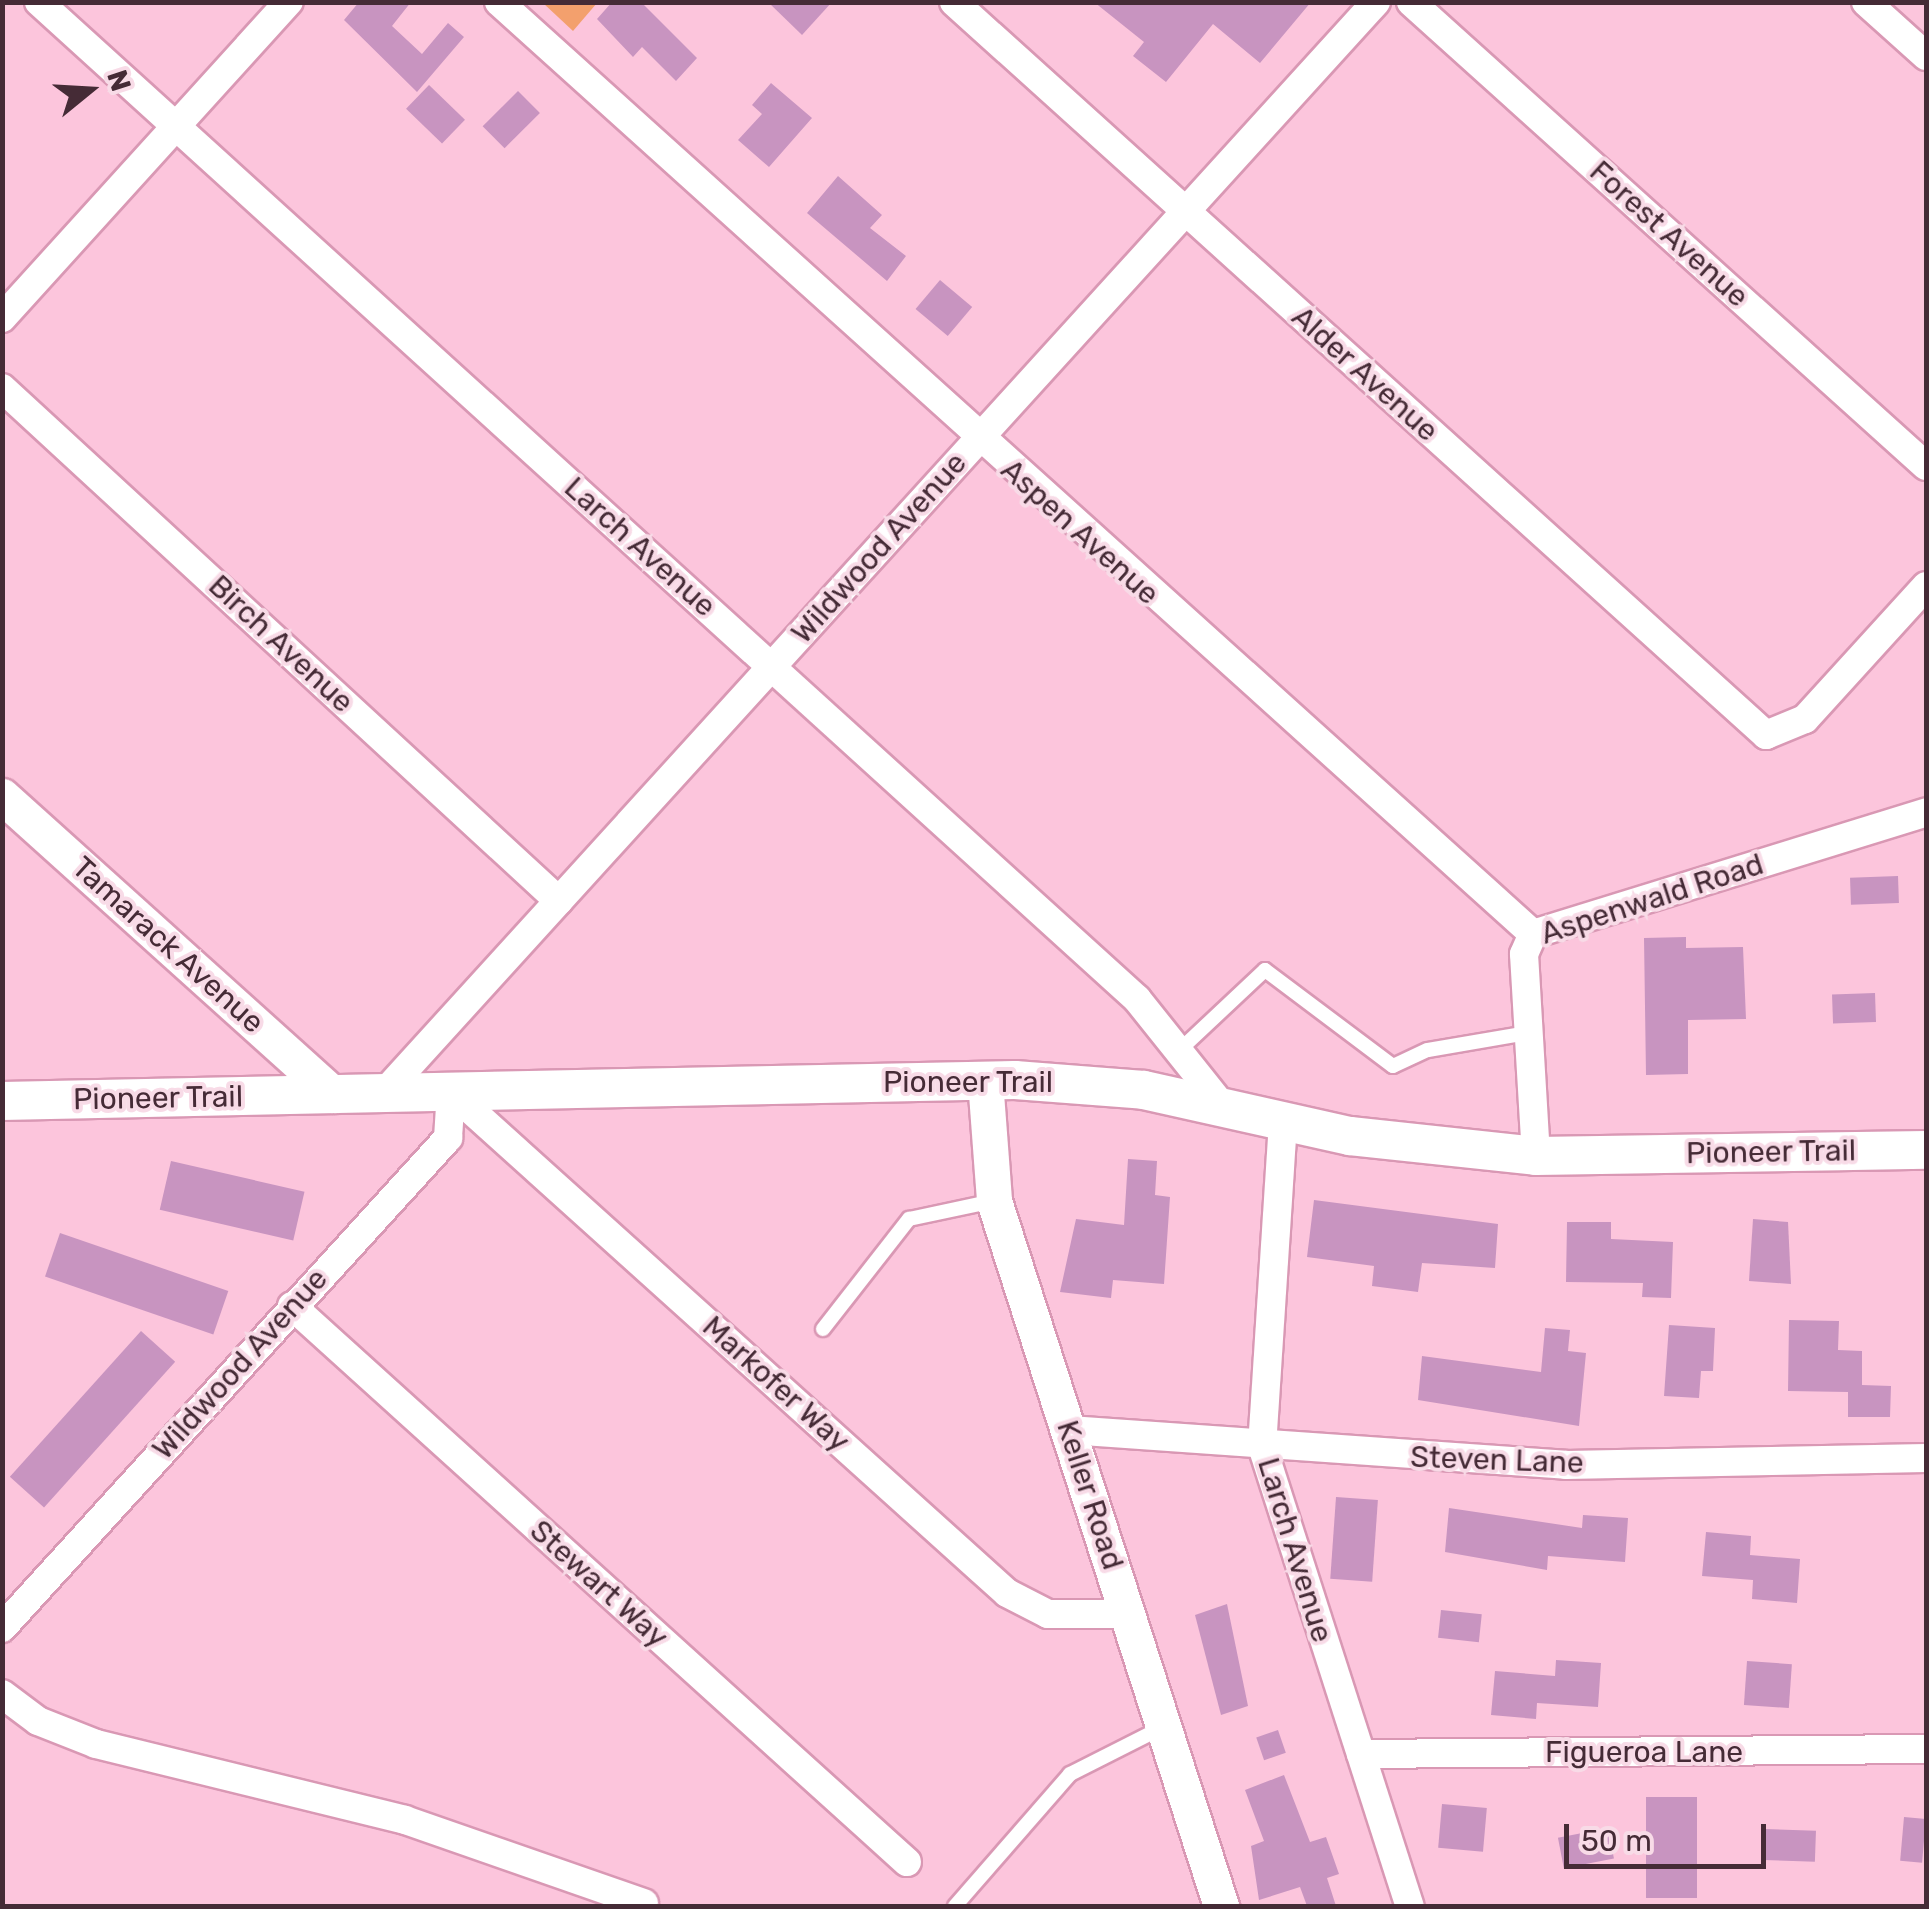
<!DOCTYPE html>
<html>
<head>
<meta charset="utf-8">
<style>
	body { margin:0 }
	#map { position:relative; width:1929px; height:1909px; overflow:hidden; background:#fcc5dc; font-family:Rubik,sans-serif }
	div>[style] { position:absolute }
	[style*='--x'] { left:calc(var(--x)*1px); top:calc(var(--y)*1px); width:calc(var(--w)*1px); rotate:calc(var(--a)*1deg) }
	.green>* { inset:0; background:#f3a06d }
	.building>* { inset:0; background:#c894c0; transform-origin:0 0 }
	.roads { filter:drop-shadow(2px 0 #d998b4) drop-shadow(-2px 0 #d998b4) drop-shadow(0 2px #d998b4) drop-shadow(0 -2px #d998b4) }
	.service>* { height:14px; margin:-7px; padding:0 7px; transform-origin:7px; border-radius:7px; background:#fff }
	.minor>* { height:28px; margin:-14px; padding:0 14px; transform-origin:14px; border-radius:14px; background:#fff }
	.tertiary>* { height:35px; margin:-17.5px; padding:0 17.5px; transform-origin:17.5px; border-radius:17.5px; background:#fff }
	.secondary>* { height:38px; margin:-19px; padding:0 19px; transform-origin:19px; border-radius:19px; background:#fff }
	span { translate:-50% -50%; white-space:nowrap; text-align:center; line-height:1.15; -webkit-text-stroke:8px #f8dbe7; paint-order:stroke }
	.street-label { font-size:30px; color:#452b36 }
	.frame { position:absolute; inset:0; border:5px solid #452b36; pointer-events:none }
	.north { position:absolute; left:40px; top:40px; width:100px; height:100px; -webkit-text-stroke:8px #f8dbe7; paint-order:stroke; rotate:72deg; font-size:28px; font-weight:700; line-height:40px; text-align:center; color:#452b36 }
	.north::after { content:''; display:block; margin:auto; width:35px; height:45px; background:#452b36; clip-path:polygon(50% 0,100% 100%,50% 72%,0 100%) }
	.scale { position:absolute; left:1564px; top:1824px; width:202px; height:45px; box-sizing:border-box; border:5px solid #452b36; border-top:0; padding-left:12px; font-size:30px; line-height:35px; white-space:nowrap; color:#452b36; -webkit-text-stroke:8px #f8dbe7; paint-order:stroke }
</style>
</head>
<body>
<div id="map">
	<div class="green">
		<div style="clip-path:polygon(543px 3px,597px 3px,573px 31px)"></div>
	</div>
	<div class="building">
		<div style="clip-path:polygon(359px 2px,411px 2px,392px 26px,422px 54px,448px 23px,464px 37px,417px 92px,344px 20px)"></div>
		<div style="clip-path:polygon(612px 2px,641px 2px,697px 58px,676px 81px,642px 47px,633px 57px,597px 19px)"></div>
		<div style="clip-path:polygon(768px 2px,832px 2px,802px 35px)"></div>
		<div style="clip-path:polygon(1094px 2px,1311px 2px,1260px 63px,1213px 24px,1166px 82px,1133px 56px,1144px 42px)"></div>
		<div style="clip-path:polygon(771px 83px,812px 118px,769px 167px,738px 140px,762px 114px,752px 105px)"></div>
		<div style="left:429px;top:85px;width:50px;height:33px;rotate:44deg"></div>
		<div style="left:518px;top:91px;width:31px;height:50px;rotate:45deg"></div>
		<div style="clip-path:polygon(838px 176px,882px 215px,870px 228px,906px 256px,887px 281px,807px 213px)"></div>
		<div style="left:940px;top:280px;width:42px;height:38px;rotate:40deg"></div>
		<div style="left:1898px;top:876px;width:27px;height:48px;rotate:88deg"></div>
		<div style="clip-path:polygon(1686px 937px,1686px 948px,1743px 947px,1746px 1019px,1688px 1020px,1688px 1074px,1646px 1075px,1644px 938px)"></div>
		<div style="left:1875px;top:993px;width:29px;height:43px;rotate:88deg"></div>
		<div style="clip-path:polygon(1128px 1159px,1157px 1161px,1155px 1195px,1170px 1197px,1164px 1284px,1113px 1280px,1111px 1298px,1060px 1292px,1076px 1219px,1124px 1225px)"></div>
		<div style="left:171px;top:1161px;width:137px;height:50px;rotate:13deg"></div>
		<div style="clip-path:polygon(1314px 1200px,1498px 1224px,1495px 1268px,1422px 1263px,1418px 1292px,1372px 1286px,1374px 1266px,1307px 1257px)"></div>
		<div style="clip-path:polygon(1753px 1219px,1788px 1222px,1791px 1284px,1749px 1281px)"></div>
		<div style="clip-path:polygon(1567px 1222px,1611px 1222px,1611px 1239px,1673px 1242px,1671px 1298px,1642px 1297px,1643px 1283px,1566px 1282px)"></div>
		<div style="left:60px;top:1233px;width:178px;height:46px;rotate:19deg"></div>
		<div style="clip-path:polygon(1789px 1320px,1839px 1321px,1838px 1350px,1862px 1351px,1862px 1385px,1891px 1386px,1890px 1417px,1848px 1417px,1848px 1392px,1788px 1391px)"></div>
		<div style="clip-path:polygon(1669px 1325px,1715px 1328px,1713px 1371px,1701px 1371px,1699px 1398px,1664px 1396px)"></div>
		<div style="clip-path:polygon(1545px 1328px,1570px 1330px,1568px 1351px,1586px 1353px,1579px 1426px,1418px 1400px,1422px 1356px,1541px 1372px)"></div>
		<div style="left:141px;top:1331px;width:46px;height:196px;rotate:42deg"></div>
		<div style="left:1336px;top:1497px;width:42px;height:82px;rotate:4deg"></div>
		<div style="clip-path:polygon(1449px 1508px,1582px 1528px,1583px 1515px,1628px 1518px,1625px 1562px,1548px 1556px,1547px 1570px,1445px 1552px)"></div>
		<div style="clip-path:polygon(1706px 1532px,1751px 1536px,1750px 1555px,1800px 1559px,1797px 1603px,1752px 1599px,1753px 1580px,1702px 1576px)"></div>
		<div style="clip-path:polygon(1227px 1604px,1248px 1706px,1221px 1715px,1195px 1615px)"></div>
		<div style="left:1441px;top:1610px;width:41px;height:28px;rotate:6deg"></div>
		<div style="clip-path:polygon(1556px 1660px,1601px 1663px,1598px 1707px,1537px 1703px,1536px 1719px,1491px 1715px,1495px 1671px,1555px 1676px)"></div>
		<div style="left:1747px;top:1661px;width:45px;height:44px;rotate:4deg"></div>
		<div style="left:1278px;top:1730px;width:24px;height:23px;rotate:71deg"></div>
		<div style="clip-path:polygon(1284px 1775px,1310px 1842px,1326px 1837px,1339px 1874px,1327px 1878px,1336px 1906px,1307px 1906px,1300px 1887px,1259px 1900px,1251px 1846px,1264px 1841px,1245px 1790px)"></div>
		<div style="left:1646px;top:1797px;width:51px;height:101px"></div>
		<div style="left:1442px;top:1804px;width:45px;height:44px;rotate:5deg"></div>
		<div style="left:1904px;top:1817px;width:22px;height:44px;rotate:5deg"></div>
		<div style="left:1608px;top:1828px;width:31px;height:51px;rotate:79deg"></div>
		<div style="left:1765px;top:1829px;width:51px;height:31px;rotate:2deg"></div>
	</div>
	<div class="roads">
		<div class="service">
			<div style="--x:1184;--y:1046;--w:111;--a:-43.2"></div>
			<div style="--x:1265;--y:970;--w:160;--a:36.9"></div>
			<div style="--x:1393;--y:1066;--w:38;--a:-25"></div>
			<div style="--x:1428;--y:1050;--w:100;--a:-9.7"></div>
			<div style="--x:823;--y:1329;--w:140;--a:-52"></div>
			<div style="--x:909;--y:1219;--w:87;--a:-12"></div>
			<div style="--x:955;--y:1906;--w:175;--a:-48.9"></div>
			<div style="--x:1070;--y:1774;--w:104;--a:-26.8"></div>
		</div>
		<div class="minor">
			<div style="--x:39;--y:2;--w:1483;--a:42.24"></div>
			<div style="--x:1137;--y:999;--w:139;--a:51.4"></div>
			<div style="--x:499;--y:2;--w:1392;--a:42.03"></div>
			<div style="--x:954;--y:2;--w:1094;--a:42.07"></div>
			<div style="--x:1766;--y:735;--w:42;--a:-22.3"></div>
			<div style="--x:1805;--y:719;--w:180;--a:-47.7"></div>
			<div style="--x:1411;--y:2;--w:693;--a:42.02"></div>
			<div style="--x:1866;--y:2;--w:81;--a:42"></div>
			<div style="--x:2;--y:318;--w:427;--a:-47.8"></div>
			<div style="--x:2;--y:388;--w:757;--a:42.65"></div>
			<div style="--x:451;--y:1092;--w:748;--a:42.02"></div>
			<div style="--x:1007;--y:1593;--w:46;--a:27.1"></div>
			<div style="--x:1048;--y:1614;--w:80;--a:0"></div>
			<div style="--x:383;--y:1094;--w:1476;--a:-47.72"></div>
			<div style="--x:1283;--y:1122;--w:325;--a:93.7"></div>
			<div style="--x:1262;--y:1446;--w:483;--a:72.2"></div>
			<div style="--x:1536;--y:1156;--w:202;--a:-93.4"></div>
			<div style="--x:1524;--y:954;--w:22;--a:-66"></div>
			<div style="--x:1533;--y:934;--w:412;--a:-17.2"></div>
			<div style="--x:292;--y:1306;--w:829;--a:42.12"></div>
			<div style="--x:1069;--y:1430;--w:498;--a:4"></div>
			<div style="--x:1566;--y:1465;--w:360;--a:-1.1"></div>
			<div style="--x:2;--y:1628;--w:663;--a:-47.69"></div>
			<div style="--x:448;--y:1138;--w:46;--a:-86.3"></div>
			<div style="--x:2;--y:1694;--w:45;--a:36.9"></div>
			<div style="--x:38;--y:1721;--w:62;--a:21.6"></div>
			<div style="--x:96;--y:1744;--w:318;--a:13.8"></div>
			<div style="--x:405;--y:1820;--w:253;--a:19.2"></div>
			<div style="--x:1361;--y:1754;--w:565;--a:-0.51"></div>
		</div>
		<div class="tertiary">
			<div style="--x:2;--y:796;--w:447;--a:42"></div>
			<div style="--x:985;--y:1080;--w:121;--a:85.7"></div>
			<div style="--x:994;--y:1201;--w:741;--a:72.15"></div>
		</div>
		<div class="secondary">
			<div style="--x:2;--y:1101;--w:1013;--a:-1.19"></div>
			<div style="--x:1015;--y:1080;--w:129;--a:4.4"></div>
			<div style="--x:1144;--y:1090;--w:211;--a:12.6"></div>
			<div style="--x:1350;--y:1136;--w:187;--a:6.1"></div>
			<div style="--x:1536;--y:1156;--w:390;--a:-0.9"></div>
		</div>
	</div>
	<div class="street-label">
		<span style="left:1669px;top:234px;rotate:42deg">Forest Avenue</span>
		<span style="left:1365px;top:374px;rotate:42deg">Alder Avenue</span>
		<span style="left:1080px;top:532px;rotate:42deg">Aspen Avenue</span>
		<span style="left:640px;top:547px;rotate:42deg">Larch Avenue</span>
		<span style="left:879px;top:548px;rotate:-48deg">Wildwood Avenue</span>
		<span style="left:281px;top:644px;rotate:43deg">Birch Avenue</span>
		<span style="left:1652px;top:899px;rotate:-18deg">Aspenwald Road</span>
		<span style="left:168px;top:945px;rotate:42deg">Tamarack Avenue</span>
		<span style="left:968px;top:1082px">Pioneer Trail</span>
		<span style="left:158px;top:1098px;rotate:-1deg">Pioneer Trail</span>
		<span style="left:1771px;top:1152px;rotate:-1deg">Pioneer Trail</span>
		<span style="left:240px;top:1364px;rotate:-48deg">Wildwood Avenue</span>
		<span style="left:776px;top:1384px;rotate:42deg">Markofer Way</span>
		<span style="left:1497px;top:1460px;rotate:2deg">Steven Lane</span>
		<span style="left:1090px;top:1495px;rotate:72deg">Keller Road</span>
		<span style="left:1295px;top:1550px;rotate:73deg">Larch Avenue</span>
		<span style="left:599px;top:1584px;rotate:42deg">Stewart Way</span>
		<span style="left:1644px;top:1752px">Figueroa Lane</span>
	</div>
	<div class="frame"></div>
	<div class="north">N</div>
	<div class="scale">50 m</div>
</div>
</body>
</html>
